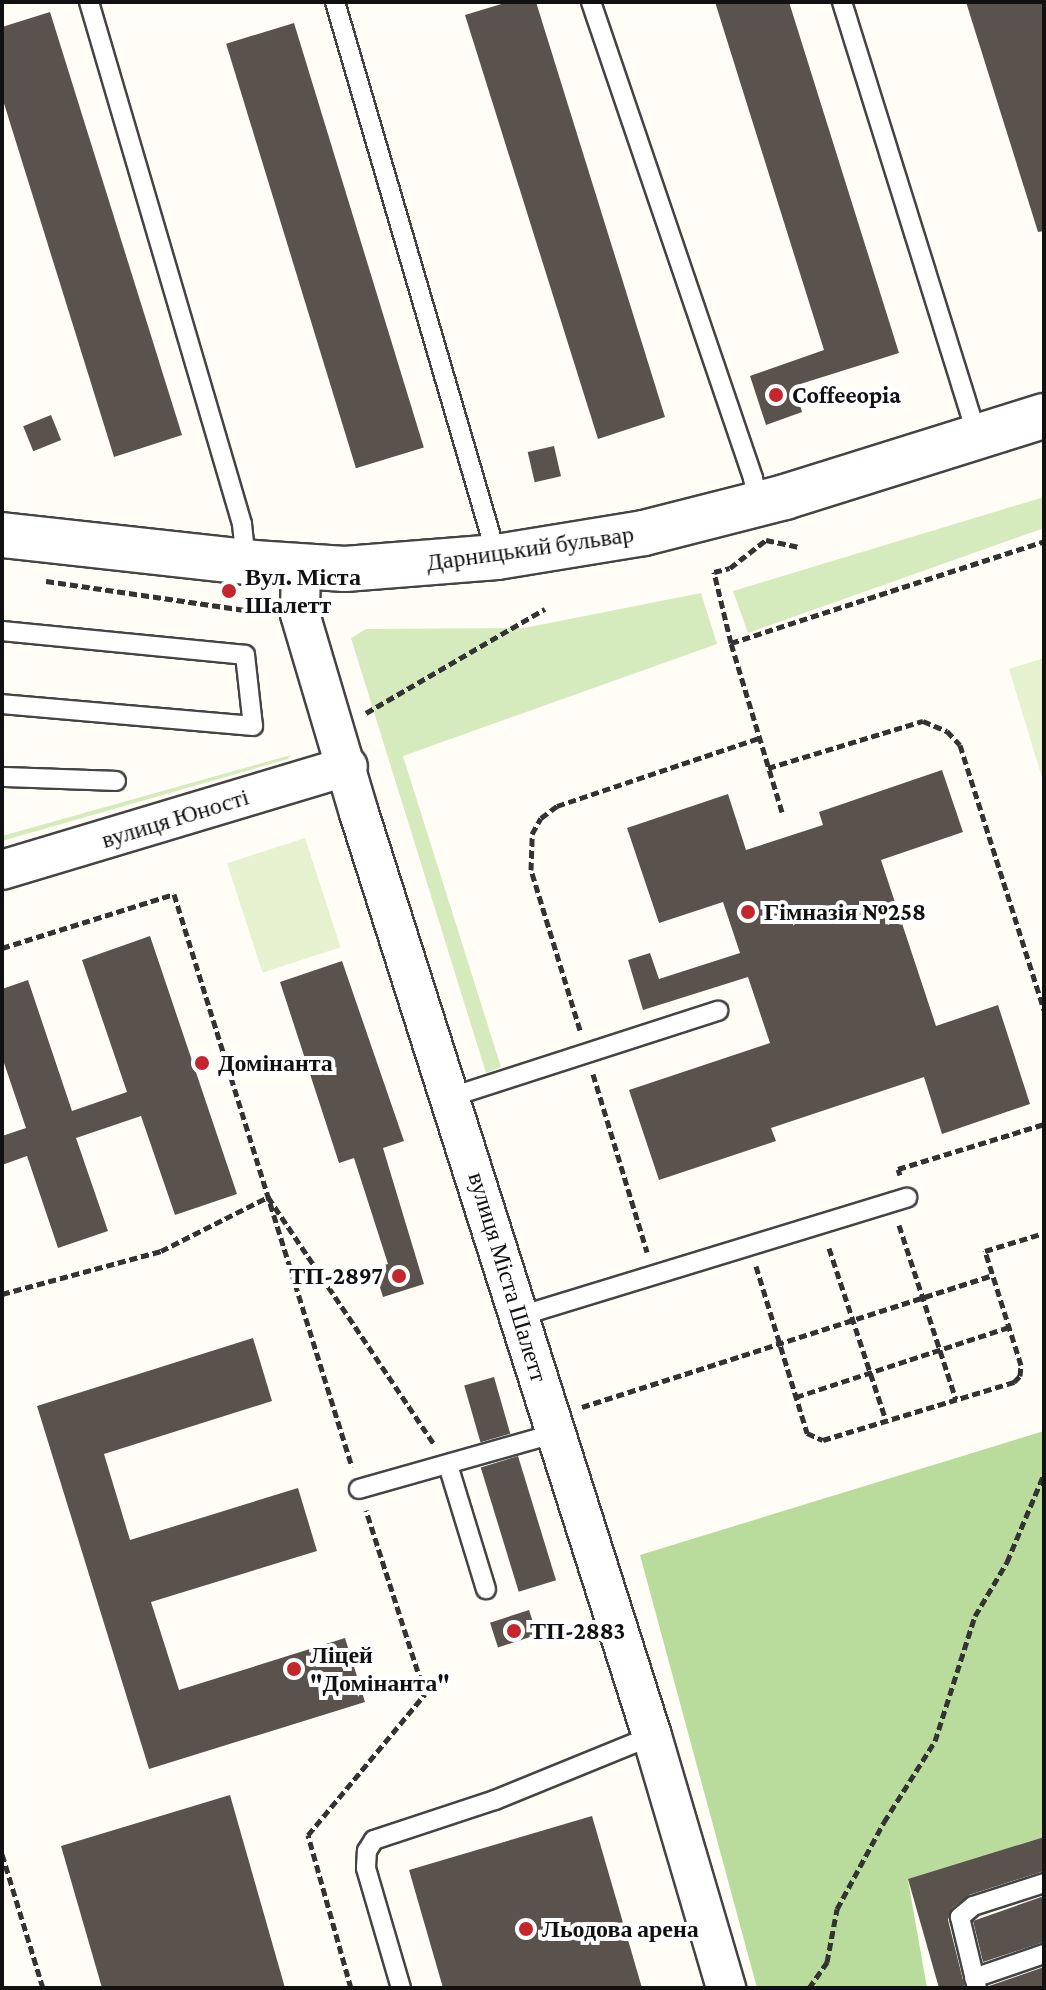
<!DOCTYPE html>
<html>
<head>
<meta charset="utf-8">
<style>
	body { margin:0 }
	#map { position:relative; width:1046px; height:1990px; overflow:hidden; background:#fffdf5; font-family:"Crimson Pro",serif }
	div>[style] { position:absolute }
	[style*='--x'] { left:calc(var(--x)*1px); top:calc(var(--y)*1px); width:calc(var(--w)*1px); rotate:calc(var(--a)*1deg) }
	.green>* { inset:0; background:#d5ebbd }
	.forest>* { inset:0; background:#b9dc9c }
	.pitch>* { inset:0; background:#e6f2cf; transform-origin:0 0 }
	.building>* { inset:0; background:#5a524d; transform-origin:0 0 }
	.path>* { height:5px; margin-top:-2.5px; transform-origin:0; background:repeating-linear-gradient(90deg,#333 0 8px,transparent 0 12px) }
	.roads { filter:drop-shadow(2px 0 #444) drop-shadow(-2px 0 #444) drop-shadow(0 2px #444) drop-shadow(0 -2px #444) }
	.service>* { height:18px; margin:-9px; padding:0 9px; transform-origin:9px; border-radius:9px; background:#fff }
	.minor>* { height:38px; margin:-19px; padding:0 19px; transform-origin:19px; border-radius:19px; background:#fff }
	.tertiary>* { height:44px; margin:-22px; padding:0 22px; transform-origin:22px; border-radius:22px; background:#fff }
	.dots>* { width:22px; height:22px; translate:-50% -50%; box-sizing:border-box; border:4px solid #fff; border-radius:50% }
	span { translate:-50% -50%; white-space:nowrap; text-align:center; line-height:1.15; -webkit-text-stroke:8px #fff; paint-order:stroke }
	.poi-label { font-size:24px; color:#111; font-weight:700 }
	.left { translate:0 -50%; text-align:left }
	.right { translate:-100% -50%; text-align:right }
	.street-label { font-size:24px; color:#111 }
	.frame { position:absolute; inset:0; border:4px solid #111; pointer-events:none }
</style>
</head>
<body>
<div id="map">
	<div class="green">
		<div style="clip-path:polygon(1044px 497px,1044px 528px,748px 633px,733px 591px)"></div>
		<div style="clip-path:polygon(701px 593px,717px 644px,403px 756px,501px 1067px,486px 1073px,351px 638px,366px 629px,524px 628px)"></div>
		<div style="clip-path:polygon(291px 755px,288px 759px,2px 841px,2px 836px)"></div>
	</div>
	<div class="forest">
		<div style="clip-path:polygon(1044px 1431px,1044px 1837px,908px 1880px,927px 1988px,757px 1988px,640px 1555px)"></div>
	</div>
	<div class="pitch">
		<div style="clip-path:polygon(1044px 658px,1044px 784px,1009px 669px)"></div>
		<div style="left:305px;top:838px;width:115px;height:82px;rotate:72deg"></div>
	</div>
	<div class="building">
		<div style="clip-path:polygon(508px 2px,536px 2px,665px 417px,598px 439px,465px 15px)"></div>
		<div style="clip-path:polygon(715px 2px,789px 2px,899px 353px,794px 386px,802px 412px,766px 425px,750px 376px,824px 350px)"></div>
		<div style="clip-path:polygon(966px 2px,1044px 2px,1044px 231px,1038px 232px)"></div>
		<div style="clip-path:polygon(50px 12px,182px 435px,114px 457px,2px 97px,2px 27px)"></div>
		<div style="left:294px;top:23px;width:444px;height:71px;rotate:73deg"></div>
		<div style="left:51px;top:415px;width:27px;height:30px;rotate:68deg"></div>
		<div style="left:554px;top:446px;width:31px;height:27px;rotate:77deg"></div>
		<div style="clip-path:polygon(942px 770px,963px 832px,881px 860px,936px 1026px,998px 1005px,1030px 1104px,942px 1134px,924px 1077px,771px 1128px,776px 1141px,659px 1180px,629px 1090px,770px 1043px,748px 977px,643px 1010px,628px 960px,650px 953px,659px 979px,740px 953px,723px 902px,659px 923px,627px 828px,728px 794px,746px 850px,823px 825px,819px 812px)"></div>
		<div style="clip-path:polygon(150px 936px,237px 1194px,175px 1215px,141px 1116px,76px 1138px,108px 1231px,58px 1248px,27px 1156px,2px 1165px,2px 1136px,26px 1128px,2px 1057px,2px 989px,28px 980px,72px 1111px,127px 1092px,82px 960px)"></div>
		<div style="clip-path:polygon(342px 961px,404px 1141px,383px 1148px,424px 1284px,383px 1297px,374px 1268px,388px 1264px,354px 1158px,339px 1163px,280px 982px)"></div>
		<div style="clip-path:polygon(253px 1338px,272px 1401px,104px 1454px,130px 1540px,298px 1488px,317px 1551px,151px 1602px,179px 1690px,345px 1638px,365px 1702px,149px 1769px,37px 1406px)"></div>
		<div style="left:494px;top:1377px;width:59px;height:31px;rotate:74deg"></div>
		<div style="left:518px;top:1456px;width:130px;height:39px;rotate:73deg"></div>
		<div style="left:529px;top:1610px;width:26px;height:41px;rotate:72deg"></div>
		<div style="clip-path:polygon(230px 1795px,285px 1988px,102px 1988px,61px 1846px)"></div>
		<div style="clip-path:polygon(592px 1816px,642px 1988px,443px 1988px,409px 1870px)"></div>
		<div style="clip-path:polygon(1044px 1837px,1044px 1871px,969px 1895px,952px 1908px,948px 1920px,965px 1988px,939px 1988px,908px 1879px)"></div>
		<div style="clip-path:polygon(1044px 1896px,1044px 1942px,983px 1962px,973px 1921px)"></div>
		<div style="clip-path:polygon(1044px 1967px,1044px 1988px,989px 1988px,989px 1986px)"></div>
	</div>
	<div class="path">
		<div style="--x:46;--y:581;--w:222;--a:8.3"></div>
		<div style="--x:731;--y:643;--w:329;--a:-18"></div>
		<div style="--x:366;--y:713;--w:207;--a:-30.2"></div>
		<div style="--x:768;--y:768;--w:162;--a:-16.9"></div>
		<div style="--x:923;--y:721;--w:26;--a:23"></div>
		<div style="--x:947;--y:731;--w:19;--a:47"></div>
		<div style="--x:960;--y:745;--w:278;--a:72.4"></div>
		<div style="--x:782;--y:812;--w:177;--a:-106.8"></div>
		<div style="--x:731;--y:643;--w:73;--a:-103.5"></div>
		<div style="--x:714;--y:572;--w:16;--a:-14"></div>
		<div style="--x:730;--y:568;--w:46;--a:-37.9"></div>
		<div style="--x:766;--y:540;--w:34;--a:12"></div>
		<div style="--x:2;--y:948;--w:180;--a:-17.4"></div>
		<div style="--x:174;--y:894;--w:600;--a:72.74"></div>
		<div style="--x:580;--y:1030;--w:167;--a:-107"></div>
		<div style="--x:531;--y:870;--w:36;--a:-88"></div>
		<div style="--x:532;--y:834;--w:18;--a:-61"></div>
		<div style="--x:541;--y:818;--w:20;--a:-37"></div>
		<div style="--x:557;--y:806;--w:213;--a:-18.6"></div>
		<div style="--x:593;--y:1074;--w:186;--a:73.1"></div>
		<div style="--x:900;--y:1175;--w:6;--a:-108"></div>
		<div style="--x:898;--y:1169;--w:153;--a:-17.1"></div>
		<div style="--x:899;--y:1225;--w:183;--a:71.9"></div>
		<div style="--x:829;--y:1248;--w:181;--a:71.7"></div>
		<div style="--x:756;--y:1266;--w:175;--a:73"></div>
		<div style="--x:807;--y:1433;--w:17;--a:24"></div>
		<div style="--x:823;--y:1440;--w:200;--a:-16.9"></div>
		<div style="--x:1014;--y:1382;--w:8;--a:-45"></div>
		<div style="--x:1020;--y:1376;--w:11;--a:-85"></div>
		<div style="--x:1021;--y:1365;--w:120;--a:-107.5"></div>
		<div style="--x:985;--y:1251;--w:62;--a:-17"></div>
		<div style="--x:2;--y:1294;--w:165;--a:-15.1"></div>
		<div style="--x:161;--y:1251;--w:120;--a:-26.8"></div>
		<div style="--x:268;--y:1197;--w:298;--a:56.1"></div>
		<div style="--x:796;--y:1397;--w:224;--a:-18.2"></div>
		<div style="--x:582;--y:1407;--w:431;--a:-17.8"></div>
		<div style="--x:2;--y:1854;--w:140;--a:73"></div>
		<div style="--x:351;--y:1988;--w:159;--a:-105.7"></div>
		<div style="--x:308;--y:1835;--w:183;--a:-50.3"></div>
		<div style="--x:425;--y:1694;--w:193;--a:-107.8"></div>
		<div style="--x:809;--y:1988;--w:32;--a:-55"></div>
		<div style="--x:827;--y:1962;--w:54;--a:-79.3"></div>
		<div style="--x:837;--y:1909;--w:99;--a:-61.6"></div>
		<div style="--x:884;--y:1822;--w:96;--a:-57.8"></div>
		<div style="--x:935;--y:1741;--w:131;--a:-72.3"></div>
		<div style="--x:975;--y:1616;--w:63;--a:-59.3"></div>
		<div style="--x:1007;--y:1562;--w:95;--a:-67.2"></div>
	</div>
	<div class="roads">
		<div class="service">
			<div style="--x:89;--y:2;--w:544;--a:73.66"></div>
			<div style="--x:242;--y:524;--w:37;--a:84"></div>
			<div style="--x:335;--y:2;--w:578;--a:73.73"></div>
			<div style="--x:591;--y:2;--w:503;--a:71.2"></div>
			<div style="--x:753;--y:478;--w:25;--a:79"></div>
			<div style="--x:842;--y:2;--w:455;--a:72.7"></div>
			<div style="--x:2;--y:631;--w:244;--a:5.6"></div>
			<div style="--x:245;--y:655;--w:71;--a:83.6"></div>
			<div style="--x:253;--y:726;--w:252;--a:-175"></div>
			<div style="--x:2;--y:777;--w:114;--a:2"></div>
			<div style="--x:451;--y:1097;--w:281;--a:-17.9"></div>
			<div style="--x:520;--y:1316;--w:405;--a:-17"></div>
			<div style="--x:448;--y:1465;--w:130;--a:73"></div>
			<div style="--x:359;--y:1489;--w:206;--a:-15.8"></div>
			<div style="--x:974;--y:1978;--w:74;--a:-18.9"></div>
			<div style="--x:401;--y:1988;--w:125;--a:-106.3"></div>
			<div style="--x:366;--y:1868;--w:17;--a:-87"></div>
			<div style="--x:367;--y:1851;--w:13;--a:-58"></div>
			<div style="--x:374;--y:1840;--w:127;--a:-18.3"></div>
			<div style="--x:495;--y:1800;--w:170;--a:-22.2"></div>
			<div style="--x:977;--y:1988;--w:73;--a:-103.5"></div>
			<div style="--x:960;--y:1917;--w:17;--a:-40"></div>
			<div style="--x:973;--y:1906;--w:75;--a:-17.9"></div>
		</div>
		<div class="minor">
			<div style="--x:301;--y:565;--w:49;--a:91.2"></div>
			<div style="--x:300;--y:614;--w:208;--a:73.5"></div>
			<div style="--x:359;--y:813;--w:968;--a:72.39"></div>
			<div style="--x:652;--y:1736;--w:263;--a:73.6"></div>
			<div style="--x:2;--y:870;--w:361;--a:-16.7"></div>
		</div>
		<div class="tertiary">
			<div style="--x:2;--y:535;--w:254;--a:6.3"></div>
			<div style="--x:254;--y:563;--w:91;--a:3.8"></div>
			<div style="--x:345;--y:569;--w:152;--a:-4.5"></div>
			<div style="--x:497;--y:557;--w:149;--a:-9.3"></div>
			<div style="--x:644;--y:533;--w:146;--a:-14.3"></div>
			<div style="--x:785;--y:497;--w:271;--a:-17.4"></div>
		</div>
	</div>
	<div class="dots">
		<div style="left:776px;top:395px;background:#c4262e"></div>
		<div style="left:229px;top:591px;background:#c4262e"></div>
		<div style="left:748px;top:912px;background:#c4262e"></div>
		<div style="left:202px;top:1063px;background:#c4262e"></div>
		<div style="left:399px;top:1276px;background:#c4262e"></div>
		<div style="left:514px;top:1631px;background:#c4262e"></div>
		<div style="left:294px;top:1669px;background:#c4262e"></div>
		<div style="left:526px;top:1929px;background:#c4262e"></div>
	</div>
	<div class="poi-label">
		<span class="left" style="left:792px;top:395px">Coffeeopia</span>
		<span class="left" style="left:245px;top:591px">Вул. Міста<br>Шалетт</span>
		<span class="left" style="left:764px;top:912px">Гімназія №258</span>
		<span class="left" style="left:218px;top:1063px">Домінанта</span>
		<span class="right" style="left:383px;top:1276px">ТП-2897</span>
		<span class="left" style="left:530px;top:1631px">ТП-2883</span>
		<span class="left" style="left:310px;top:1669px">Ліцей<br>"Домінанта"</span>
		<span class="left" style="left:542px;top:1929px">Льодова арена</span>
	</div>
	<div class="street-label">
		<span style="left:530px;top:548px;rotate:-8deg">Дарницький бульвар</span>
		<span style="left:175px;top:818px;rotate:-17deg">вулиця Юності</span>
		<span style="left:508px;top:1277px;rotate:73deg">вулиця Міста Шалетт</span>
	</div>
	<div class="frame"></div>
</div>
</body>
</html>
